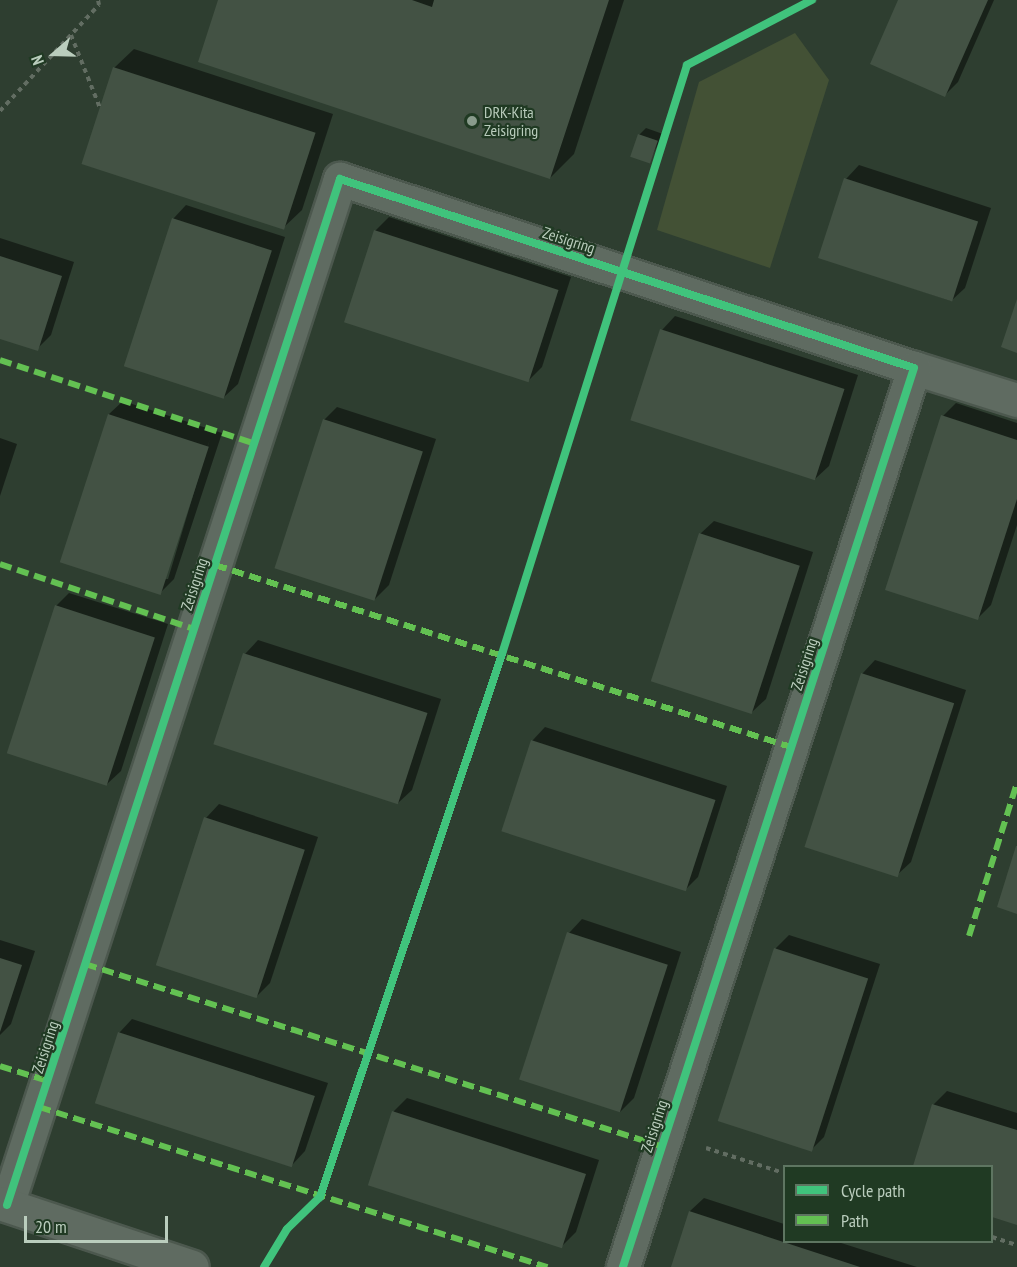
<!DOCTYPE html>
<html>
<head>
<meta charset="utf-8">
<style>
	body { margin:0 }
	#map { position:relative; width:1017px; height:1267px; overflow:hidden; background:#2e3e30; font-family:"PT Sans Narrow",sans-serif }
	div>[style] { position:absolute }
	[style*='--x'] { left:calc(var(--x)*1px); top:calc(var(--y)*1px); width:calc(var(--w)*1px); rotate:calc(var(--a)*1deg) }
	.green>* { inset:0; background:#435135 }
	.shadow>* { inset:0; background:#0007 }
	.building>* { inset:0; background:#435244; transform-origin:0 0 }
	.path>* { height:4px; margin-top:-2px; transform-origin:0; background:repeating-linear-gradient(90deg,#626d62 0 4.5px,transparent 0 9px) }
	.roads { filter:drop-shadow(2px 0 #4c584e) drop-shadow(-2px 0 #4c584e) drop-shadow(0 2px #4c584e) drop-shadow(0 -2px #4c584e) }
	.minor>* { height:33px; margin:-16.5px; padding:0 16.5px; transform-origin:16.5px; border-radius:16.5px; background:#5f6b61 }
	.tertiary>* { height:33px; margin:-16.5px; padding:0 16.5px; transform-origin:16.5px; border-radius:16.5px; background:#5f6b61 }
	.quiet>* { height:6px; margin-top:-3px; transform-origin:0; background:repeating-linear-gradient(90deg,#63c152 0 12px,transparent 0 18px) }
	.cycleway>* { height:8px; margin:-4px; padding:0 4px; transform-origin:4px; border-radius:4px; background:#40c37c }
	.dots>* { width:16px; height:16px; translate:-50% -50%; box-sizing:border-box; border:3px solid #203a23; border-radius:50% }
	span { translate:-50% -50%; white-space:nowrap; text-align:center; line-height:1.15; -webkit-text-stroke:4.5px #203a23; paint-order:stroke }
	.poi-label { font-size:16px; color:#bacdbd }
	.left { translate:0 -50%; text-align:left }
	.street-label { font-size:16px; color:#bacdbd }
	.legend { position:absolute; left:783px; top:1165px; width:210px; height:78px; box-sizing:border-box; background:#203a23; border:2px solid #5e7561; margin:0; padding:8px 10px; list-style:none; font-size:18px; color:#bacdbd }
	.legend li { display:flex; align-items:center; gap:12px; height:30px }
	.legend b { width:30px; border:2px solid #5e7561 }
	.north { position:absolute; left:24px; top:24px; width:60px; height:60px; -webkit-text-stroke:4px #203a23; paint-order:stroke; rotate:250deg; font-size:16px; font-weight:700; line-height:24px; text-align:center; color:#bacdbd }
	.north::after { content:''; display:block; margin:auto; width:21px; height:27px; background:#bacdbd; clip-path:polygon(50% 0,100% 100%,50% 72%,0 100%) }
	.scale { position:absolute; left:24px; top:1216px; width:144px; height:27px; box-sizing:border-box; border:3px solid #bacdbd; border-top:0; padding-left:8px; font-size:18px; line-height:21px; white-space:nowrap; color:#bacdbd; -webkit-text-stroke:4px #203a23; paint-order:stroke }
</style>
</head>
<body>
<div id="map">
	<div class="green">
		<div style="clip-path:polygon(795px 33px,829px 80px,770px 268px,657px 230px,699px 82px)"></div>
	</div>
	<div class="shadow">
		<div style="clip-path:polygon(220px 0,624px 0,574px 154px,550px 178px)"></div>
		<div style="clip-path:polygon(900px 0,994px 0,958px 82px,945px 95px)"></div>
		<div style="clip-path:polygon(134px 49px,333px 114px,302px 210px,282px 229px,114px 68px)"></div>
		<div style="clip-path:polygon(646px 128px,663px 134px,649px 162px,639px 135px)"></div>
		<div style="clip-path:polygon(859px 165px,991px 208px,965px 288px,951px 301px,820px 257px,846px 179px)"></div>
		<div style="clip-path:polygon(186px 205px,285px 237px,238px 384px,224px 397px,173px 219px)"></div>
		<div style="clip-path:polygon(389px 217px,571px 277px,542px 367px,528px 381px,375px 231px)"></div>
		<div style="clip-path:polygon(0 238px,74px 262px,51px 335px,37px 349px,0 337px)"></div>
		<div style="clip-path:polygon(675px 316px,858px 375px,829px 466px,815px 479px,662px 330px)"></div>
		<div style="clip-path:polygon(evenodd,123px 401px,222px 433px,174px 579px,160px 593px,109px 414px,123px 401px,210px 439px,168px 579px,164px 579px,210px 439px)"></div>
		<div style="clip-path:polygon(956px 403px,1017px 423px,1017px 525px,991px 605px,978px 618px,943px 416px)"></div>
		<div style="clip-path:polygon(337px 407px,436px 439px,389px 585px,375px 599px,324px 420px)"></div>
		<div style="clip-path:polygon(0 438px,17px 444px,0 496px)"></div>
		<div style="clip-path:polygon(714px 521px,813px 552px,766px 699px,752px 712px,700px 534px)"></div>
		<div style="clip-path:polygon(69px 593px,168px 624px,121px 771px,107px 784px,56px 606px)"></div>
		<div style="clip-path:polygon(258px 640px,441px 699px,412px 790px,398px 803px,216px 744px,245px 654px)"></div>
		<div style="clip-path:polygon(875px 660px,966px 690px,911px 862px,897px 875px,862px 674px)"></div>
		<div style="clip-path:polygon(545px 727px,727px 786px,698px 877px,685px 890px,532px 741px)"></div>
		<div style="clip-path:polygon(219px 804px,318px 837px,270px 983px,257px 996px,206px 818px)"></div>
		<div style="clip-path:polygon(582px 919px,681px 952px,634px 1098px,620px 1112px,569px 933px)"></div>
		<div style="clip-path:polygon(789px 935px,880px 964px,824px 1137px,811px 1150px,721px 1120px,776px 948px)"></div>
		<div style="clip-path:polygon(0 940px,35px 951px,11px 1024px,0 1035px)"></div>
		<div style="clip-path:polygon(132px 1019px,328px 1083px,305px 1151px,292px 1165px,119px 1033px)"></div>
		<div style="clip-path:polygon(947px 1091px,1017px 1113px,1017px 1223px,992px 1215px,992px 1166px,914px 1166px,933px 1105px)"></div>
		<div style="clip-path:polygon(407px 1098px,599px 1160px,576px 1232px,562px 1246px,370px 1184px,394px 1111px)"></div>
		<div style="clip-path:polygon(704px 1198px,784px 1224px,784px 1242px,838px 1242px,917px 1267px,672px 1267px,690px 1211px)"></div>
	</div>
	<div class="building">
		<div style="clip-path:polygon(218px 0,412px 0,432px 7px,434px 0,609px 0,550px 179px,198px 62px)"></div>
		<div style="clip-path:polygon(898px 0,988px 0,945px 97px,870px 64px)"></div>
		<div style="left:113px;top:67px;width:213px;height:102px;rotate:18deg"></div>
		<div style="left:638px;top:134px;width:21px;height:24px;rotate:19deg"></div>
		<div style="left:844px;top:178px;width:141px;height:84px;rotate:18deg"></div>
		<div style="left:172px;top:218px;width:105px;height:156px;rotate:18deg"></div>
		<div style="left:374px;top:230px;width:194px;height:97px;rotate:18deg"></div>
		<div style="clip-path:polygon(0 256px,62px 276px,38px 351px,0 339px)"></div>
		<div style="clip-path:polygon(1017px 299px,1017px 353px,1001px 347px)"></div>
		<div style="left:660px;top:329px;width:194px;height:96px;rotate:18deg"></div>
		<div style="left:108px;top:414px;width:106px;height:156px;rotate:18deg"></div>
		<div style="clip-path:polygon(941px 415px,1017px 440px,1017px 499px,978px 620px,885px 590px)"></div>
		<div style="left:323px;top:419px;width:105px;height:157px;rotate:18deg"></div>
		<div style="left:699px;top:533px;width:106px;height:156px;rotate:18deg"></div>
		<div style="left:55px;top:605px;width:105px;height:156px;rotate:18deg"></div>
		<div style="left:243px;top:653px;width:194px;height:96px;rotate:18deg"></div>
		<div style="left:861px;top:673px;width:98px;height:183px;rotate:18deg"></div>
		<div style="left:531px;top:740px;width:194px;height:96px;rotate:18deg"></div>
		<div style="left:204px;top:817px;width:106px;height:156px;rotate:18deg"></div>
		<div style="clip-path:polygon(1016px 846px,1017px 846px,1017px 914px,997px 907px)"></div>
		<div style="left:567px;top:932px;width:106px;height:155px;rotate:18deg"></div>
		<div style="left:774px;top:948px;width:99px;height:182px;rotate:18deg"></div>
		<div style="clip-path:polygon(0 958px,22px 965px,0 1032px)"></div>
		<div style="left:118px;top:1032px;width:207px;height:75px;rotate:18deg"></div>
		<div style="clip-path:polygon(932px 1104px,1017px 1130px,1017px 1225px,992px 1217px,992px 1166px,913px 1166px)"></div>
		<div style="left:392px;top:1111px;width:204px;height:78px;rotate:18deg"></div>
		<div style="clip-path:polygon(689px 1211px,860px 1267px,671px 1267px)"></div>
	</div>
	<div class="path">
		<div style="--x:71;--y:35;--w:79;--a:68.3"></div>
		<div style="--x:0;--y:111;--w:145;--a:-47"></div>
		<div style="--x:99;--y:5;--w:5;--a:-101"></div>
		<div style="--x:706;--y:1148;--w:82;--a:17.8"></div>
		<div style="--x:992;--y:1237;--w:26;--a:18"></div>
	</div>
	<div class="roads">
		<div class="minor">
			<div style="--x:914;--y:368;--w:108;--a:17.3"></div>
			<div style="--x:7;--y:1205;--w:1079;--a:-72.02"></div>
			<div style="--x:340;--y:179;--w:604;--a:18.23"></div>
			<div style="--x:914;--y:368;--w:945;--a:107.94"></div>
		</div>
		<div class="tertiary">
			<div style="--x:0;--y:1203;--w:202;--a:18.4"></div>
		</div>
	</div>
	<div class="quiet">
		<div style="--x:0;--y:360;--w:268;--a:18.2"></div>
		<div style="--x:0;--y:564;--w:205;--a:18.5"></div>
		<div style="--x:215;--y:565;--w:604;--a:17.54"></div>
		<div style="--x:969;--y:936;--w:160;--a:-72.6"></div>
		<div style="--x:85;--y:964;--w:604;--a:17.54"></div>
		<div style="--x:0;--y:1066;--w:50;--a:17.4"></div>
		<div style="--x:39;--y:1107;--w:533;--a:17.48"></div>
	</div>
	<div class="cycleway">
		<div style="--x:7;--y:1205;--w:1079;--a:-72.02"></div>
		<div style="--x:340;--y:179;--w:604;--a:18.23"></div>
		<div style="--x:914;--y:368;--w:945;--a:107.94"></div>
		<div style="--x:264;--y:1267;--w:44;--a:-58.8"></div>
		<div style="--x:287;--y:1229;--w:46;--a:-44.1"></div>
		<div style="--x:320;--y:1197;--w:573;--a:-71.47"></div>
		<div style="--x:502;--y:654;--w:617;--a:-72.56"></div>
		<div style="--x:687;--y:65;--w:141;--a:-27.5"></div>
	</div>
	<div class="dots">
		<div style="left:472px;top:121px;background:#899b8c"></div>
	</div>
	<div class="poi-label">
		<span class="left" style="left:484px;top:121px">DRK-Kita<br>Zeisigring</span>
	</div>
	<div class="street-label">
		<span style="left:569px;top:240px;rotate:18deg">Zeisigring</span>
		<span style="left:194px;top:584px;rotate:-72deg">Zeisigring</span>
		<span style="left:804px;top:664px;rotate:-72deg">Zeisigring</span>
		<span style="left:45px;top:1047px;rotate:-72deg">Zeisigring</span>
		<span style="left:654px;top:1126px;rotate:-72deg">Zeisigring</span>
	</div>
	<ul class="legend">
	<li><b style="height:8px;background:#40c37c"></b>Cycle path</li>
	<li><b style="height:8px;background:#63c152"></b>Path</li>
	</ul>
	<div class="north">N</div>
	<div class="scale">20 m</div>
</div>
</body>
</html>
